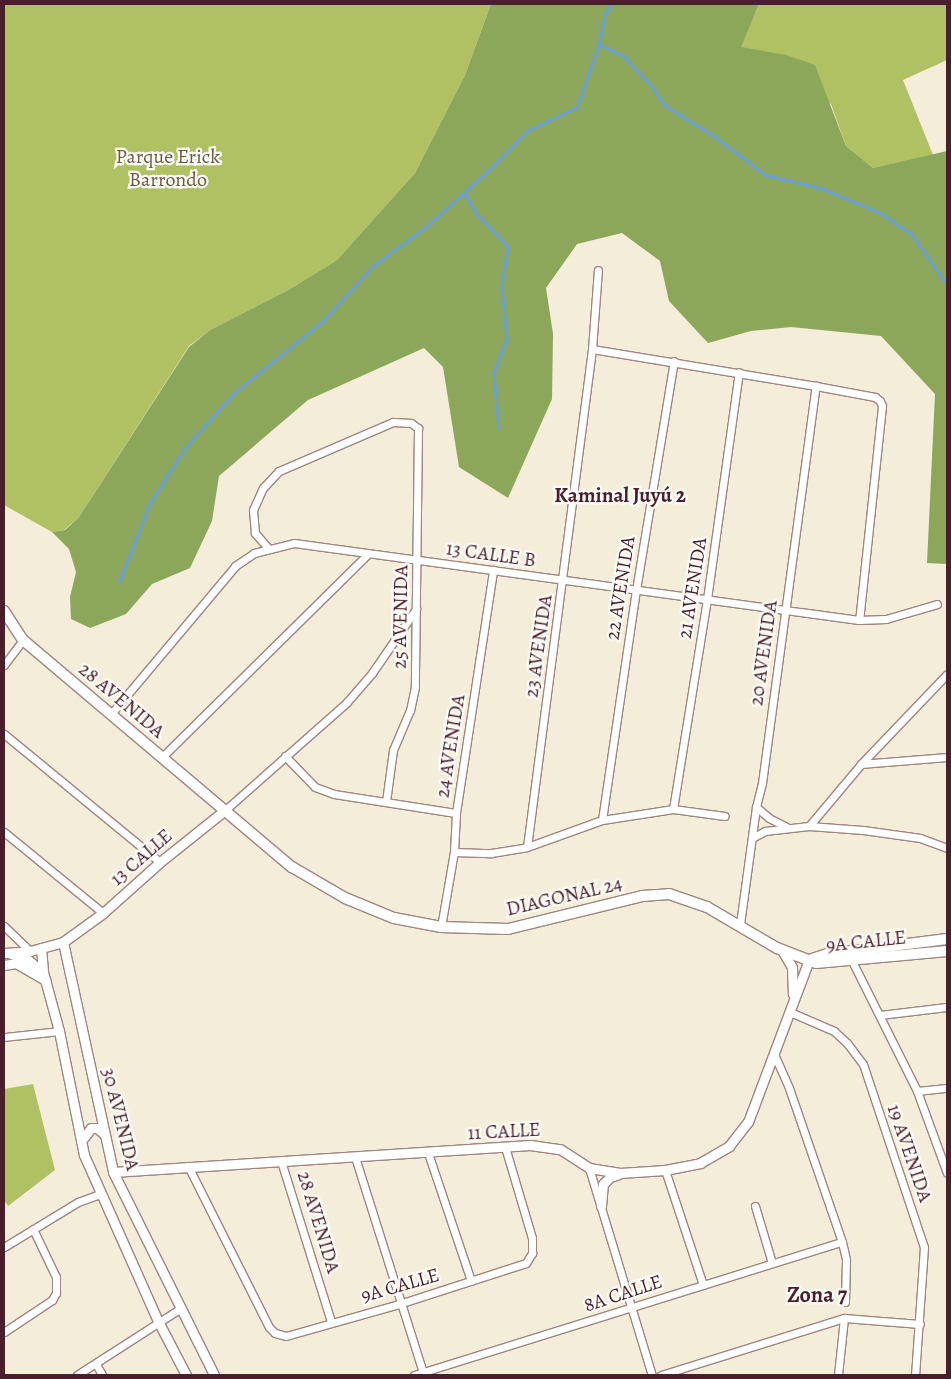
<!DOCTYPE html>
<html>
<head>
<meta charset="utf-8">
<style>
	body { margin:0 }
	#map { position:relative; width:951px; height:1379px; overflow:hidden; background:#f4edd9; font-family:Alegreya,serif }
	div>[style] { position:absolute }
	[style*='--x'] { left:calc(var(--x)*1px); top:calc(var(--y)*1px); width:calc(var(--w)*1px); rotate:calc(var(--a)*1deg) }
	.green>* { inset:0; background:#b0c164 }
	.forest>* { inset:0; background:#8ca75a }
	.stream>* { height:2.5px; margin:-1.25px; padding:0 1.25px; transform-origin:1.25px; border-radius:1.25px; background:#6a9ed6 }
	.roads { filter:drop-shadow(1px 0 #9f8682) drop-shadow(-1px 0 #9f8682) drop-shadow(0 1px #9f8682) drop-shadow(0 -1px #9f8682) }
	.minor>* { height:7px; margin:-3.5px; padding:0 3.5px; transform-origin:3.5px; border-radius:3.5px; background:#fff }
	.tertiary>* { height:9px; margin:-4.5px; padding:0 4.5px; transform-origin:4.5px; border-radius:4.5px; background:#fff }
	.secondary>* { height:10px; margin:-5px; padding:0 5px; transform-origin:5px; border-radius:5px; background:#fff }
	span { translate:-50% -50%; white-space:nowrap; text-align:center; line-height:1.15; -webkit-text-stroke:4.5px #fdfcf7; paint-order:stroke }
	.park-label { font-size:20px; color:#6e583f }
	.street-label { font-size:20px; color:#4a1f2b }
	.neighbourhood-label { font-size:21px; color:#4a1f2b; font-weight:700 }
	.quarter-label { font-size:22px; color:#4a1f2b; font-weight:700 }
	.frame { position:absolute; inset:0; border:5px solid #4a1f2b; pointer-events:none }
</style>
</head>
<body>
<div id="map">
	<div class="green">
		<div style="clip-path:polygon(4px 4px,491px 4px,465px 75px,415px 173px,337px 260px,290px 289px,210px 330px,189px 346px,79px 517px,64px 530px,52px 532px,4px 505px)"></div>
		<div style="clip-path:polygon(759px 4px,947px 4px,947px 60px,903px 80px,933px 155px,873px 168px,846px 146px,831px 104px,740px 47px)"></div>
		<div style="clip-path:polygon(33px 1084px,55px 1170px,8px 1206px,4px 1200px,4px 1089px)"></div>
	</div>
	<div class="forest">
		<div style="clip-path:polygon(491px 4px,759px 4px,741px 47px,786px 55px,815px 65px,846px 146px,873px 168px,947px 151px,947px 564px,927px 563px,935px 394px,881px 336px,791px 327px,751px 331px,708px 343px,669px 301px,660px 261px,622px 233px,577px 244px,546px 288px,553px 334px,552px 399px,508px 498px,459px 467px,443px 367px,424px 348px,308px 400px,219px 476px,212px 521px,190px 568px,152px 584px,126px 614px,90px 628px,71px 619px,70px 597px,76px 572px,69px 549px,52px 532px,65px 530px,79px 517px,189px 347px,210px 330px,290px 289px,337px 260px,415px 173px,465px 75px)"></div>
	</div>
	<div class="stream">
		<div style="--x:599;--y:44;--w:28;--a:26"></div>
		<div style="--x:624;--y:56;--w:41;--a:47"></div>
		<div style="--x:652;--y:86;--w:23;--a:56"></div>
		<div style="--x:665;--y:105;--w:57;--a:32"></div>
		<div style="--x:713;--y:135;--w:66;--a:37"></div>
		<div style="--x:766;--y:175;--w:57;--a:13.3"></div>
		<div style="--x:821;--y:188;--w:63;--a:22.5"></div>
		<div style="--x:879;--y:212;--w:40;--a:34"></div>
		<div style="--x:912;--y:234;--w:61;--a:55"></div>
		<div style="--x:464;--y:192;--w:27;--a:59"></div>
		<div style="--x:478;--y:215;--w:43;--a:45.9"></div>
		<div style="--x:508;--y:246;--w:41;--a:98.3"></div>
		<div style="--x:502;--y:287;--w:52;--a:84.5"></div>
		<div style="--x:507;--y:339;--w:36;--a:111"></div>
		<div style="--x:494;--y:373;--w:55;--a:84.8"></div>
		<div style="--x:119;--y:582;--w:85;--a:-68.6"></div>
		<div style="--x:150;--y:503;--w:65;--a:-57.5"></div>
		<div style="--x:185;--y:448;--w:72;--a:-48.4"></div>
		<div style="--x:233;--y:394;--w:116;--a:-39"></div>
		<div style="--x:323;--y:321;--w:74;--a:-47.7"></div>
		<div style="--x:373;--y:266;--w:67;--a:-36.5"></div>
		<div style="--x:427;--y:226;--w:86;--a:-42.2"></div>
		<div style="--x:491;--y:168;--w:52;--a:-45.8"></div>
		<div style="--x:527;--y:131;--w:55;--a:-25.6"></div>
		<div style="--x:577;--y:107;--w:67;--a:-70.8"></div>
		<div style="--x:599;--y:44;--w:31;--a:-79"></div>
		<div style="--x:605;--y:14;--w:12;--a:-55"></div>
	</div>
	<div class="roads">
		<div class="minor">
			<div style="--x:592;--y:349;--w:227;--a:9.4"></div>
			<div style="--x:816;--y:386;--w:60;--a:10.6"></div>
			<div style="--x:875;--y:397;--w:6;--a:39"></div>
			<div style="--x:880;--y:401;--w:5;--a:68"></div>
			<div style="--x:882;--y:406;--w:215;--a:96.1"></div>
			<div style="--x:268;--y:548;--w:20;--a:-131"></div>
			<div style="--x:255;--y:533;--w:23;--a:-95"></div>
			<div style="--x:253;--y:510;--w:24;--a:-66"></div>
			<div style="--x:263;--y:488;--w:23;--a:-47"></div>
			<div style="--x:279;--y:471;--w:124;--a:-23.3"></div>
			<div style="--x:393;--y:422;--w:18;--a:3"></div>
			<div style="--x:411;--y:423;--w:9;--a:36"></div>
			<div style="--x:418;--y:428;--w:259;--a:90.7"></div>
			<div style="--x:415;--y:687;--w:24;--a:102"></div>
			<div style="--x:410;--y:710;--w:43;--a:113"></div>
			<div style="--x:393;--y:750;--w:52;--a:97.7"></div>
			<div style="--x:4;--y:665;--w:31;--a:-53"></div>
			<div style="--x:111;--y:714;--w:193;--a:-50"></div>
			<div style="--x:235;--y:566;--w:23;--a:-34"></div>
			<div style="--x:254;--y:553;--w:41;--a:-14"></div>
			<div style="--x:294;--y:543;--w:570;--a:7.76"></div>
			<div style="--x:859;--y:620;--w:27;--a:-2"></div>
			<div style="--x:886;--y:619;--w:53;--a:-16.4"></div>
			<div style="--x:4;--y:734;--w:202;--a:39.4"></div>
			<div style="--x:285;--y:756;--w:43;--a:45.9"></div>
			<div style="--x:315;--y:787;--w:20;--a:20"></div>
			<div style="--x:334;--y:794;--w:123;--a:8.9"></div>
			<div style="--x:162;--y:757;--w:288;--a:-44.6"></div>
			<div style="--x:861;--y:764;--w:86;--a:-4.7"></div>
			<div style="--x:756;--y:807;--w:17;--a:40"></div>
			<div style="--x:769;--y:818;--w:20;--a:27"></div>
			<div style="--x:673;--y:809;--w:213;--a:-80.8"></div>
			<div style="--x:707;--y:599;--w:229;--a:-82"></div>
			<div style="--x:224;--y:811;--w:164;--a:-41.5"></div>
			<div style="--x:347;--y:702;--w:38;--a:-49"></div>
			<div style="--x:372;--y:673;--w:78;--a:-55.5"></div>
			<div style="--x:602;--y:820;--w:232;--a:-81.6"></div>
			<div style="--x:636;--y:590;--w:232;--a:-80.6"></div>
			<div style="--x:809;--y:826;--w:81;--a:-50"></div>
			<div style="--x:861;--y:764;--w:124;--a:-46.3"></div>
			<div style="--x:4;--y:832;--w:128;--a:39.3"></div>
			<div style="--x:752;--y:838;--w:15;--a:-28"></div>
			<div style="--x:765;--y:831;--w:44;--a:-6.5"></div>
			<div style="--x:809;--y:826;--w:54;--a:4.2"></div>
			<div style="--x:863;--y:830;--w:58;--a:8"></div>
			<div style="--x:920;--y:838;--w:29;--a:20"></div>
			<div style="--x:527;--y:847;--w:502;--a:-82.56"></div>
			<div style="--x:592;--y:349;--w:79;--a:-85.7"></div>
			<div style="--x:454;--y:852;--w:37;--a:2"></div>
			<div style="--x:491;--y:853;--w:36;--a:-9"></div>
			<div style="--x:527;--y:847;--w:80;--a:-19.8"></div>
			<div style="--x:602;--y:820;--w:72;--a:-8.8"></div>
			<div style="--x:673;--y:809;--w:52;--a:7.7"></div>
			<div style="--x:740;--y:924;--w:118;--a:-82.2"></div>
			<div style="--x:756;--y:807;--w:25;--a:-76"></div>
			<div style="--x:762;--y:783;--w:401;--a:-82.3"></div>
			<div style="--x:4;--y:926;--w:36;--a:44"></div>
			<div style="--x:441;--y:927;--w:76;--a:-80.2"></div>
			<div style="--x:454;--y:852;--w:39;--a:-87"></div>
			<div style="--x:456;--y:813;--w:246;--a:-81.3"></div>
			<div style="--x:851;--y:959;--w:148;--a:63.4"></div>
			<div style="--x:917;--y:1091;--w:87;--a:69.9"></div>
			<div style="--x:790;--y:1012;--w:48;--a:23.4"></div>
			<div style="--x:834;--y:1031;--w:18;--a:43"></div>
			<div style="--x:847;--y:1043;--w:26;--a:53"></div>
			<div style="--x:863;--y:1064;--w:193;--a:71.6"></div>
			<div style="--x:924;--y:1247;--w:128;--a:94"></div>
			<div style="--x:880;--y:1015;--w:67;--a:-6.8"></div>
			<div style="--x:4;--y:1037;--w:55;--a:-6.2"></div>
			<div style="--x:774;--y:1054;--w:37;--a:66"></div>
			<div style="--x:789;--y:1088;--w:163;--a:71"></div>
			<div style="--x:842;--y:1242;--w:18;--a:77"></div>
			<div style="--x:846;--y:1260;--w:42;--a:91.4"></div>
			<div style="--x:917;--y:1091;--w:30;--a:-6"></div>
			<div style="--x:428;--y:1153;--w:135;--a:71.4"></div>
			<div style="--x:355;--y:1157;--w:226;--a:72.5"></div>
			<div style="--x:281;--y:1161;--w:169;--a:72.7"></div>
			<div style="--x:188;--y:1166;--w:180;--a:63.3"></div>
			<div style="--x:269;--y:1327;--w:8;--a:45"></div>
			<div style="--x:275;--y:1333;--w:11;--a:15"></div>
			<div style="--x:286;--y:1336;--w:117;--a:-15.8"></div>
			<div style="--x:399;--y:1304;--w:133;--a:-17.9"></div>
			<div style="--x:526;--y:1263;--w:12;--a:-59"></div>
			<div style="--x:532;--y:1253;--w:15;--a:-90"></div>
			<div style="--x:532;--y:1238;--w:95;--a:-106.5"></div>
			<div style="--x:589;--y:1168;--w:216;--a:73.1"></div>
			<div style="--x:665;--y:1170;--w:121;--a:71.7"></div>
			<div style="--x:755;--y:1206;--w:59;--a:73.4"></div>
			<div style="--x:4;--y:1247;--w:87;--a:-31.3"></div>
			<div style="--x:78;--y:1202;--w:23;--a:-20"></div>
			<div style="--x:4;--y:1332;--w:58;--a:-33.7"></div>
			<div style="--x:52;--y:1300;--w:8;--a:-60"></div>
			<div style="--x:56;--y:1293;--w:16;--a:-90"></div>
			<div style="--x:56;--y:1277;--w:53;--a:-115.6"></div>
			<div style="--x:96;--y:1364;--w:13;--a:61"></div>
			<div style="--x:77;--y:1375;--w:124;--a:-32.8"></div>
			<div style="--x:414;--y:1375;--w:448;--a:-17.3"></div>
			<div style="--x:661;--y:1375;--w:192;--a:-17.3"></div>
			<div style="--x:844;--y:1318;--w:76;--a:4.5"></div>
			<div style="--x:838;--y:1375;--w:57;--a:-84"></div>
		</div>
		<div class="tertiary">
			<div style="--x:63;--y:942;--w:235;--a:77.7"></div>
			<div style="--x:113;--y:1172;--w:227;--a:63.5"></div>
			<div style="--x:41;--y:948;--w:24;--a:85"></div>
			<div style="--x:43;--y:972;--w:61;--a:74.8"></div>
			<div style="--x:59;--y:1031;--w:126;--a:78.6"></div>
			<div style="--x:84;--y:1155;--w:182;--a:66"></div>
			<div style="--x:158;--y:1321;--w:61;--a:62.6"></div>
			<div style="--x:782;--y:950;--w:20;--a:60"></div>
			<div style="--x:792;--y:967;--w:27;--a:88"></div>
			<div style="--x:4;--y:953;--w:26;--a:-4"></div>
			<div style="--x:30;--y:951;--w:34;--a:-15"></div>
			<div style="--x:63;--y:942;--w:49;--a:-35.9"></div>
			<div style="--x:103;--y:913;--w:76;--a:-41.8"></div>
			<div style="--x:160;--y:862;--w:82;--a:-38.6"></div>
			<div style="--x:11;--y:954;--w:18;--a:19"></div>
			<div style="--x:28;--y:960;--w:19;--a:39"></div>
			<div style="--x:4;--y:965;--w:12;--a:-9"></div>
			<div style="--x:16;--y:963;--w:34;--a:30"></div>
			<div style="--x:81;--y:1141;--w:16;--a:-52"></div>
			<div style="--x:91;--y:1128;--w:6;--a:0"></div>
			<div style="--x:97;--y:1128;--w:8;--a:40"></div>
			<div style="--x:113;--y:1172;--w:418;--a:-3.7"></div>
			<div style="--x:530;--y:1145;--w:30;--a:8"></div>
			<div style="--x:560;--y:1149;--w:35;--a:33"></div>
			<div style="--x:589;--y:1168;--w:31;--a:9"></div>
			<div style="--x:620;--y:1173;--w:45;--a:-3.8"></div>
			<div style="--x:665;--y:1170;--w:36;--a:-11"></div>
			<div style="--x:700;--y:1163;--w:34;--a:-30"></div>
			<div style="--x:729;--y:1146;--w:31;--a:-52"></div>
			<div style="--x:748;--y:1122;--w:173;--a:-69.4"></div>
			<div style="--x:601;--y:1206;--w:22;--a:-85"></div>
			<div style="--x:603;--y:1184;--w:10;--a:-45"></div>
			<div style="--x:610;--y:1177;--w:9;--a:-18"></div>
		</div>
		<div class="secondary">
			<div style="--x:4;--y:611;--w:35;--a:57"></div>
			<div style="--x:23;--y:640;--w:352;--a:40.2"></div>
			<div style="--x:292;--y:867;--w:61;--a:30.3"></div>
			<div style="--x:345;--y:898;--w:53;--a:22.2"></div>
			<div style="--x:394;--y:918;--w:48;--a:10.8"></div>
			<div style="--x:441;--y:927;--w:67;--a:1.7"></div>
			<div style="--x:508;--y:929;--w:138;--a:-13.8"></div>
			<div style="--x:642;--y:896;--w:27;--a:-4"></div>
			<div style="--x:669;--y:894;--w:40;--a:18.9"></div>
			<div style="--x:707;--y:907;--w:81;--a:30.4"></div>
			<div style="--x:777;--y:948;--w:42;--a:21"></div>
			<div style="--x:816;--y:963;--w:132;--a:-5.2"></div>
			<div style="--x:809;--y:960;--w:20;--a:-18"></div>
			<div style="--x:828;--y:954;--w:120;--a:-7.2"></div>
		</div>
	</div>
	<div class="park-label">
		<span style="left:168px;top:168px">Parque Erick<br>Barrondo</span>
	</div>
	<div class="street-label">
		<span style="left:491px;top:554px;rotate:8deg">13 CALLE B</span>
		<span style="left:620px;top:588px;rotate:-81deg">22 AVENIDA</span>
		<span style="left:692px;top:588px;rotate:-81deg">21 AVENIDA</span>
		<span style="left:400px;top:617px;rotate:-89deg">25 AVENIDA</span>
		<span style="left:538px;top:646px;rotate:-82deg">23 AVENIDA</span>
		<span style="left:763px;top:653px;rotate:-82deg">20 AVENIDA</span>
		<span style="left:122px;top:700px;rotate:40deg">28 AVENIDA</span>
		<span style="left:450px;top:746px;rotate:-81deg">24 AVENIDA</span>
		<span style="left:141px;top:857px;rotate:-41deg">13 CALLE</span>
		<span style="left:564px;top:896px;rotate:-13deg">DIAGONAL 24</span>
		<span style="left:866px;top:941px;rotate:-6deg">9A CALLE</span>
		<span style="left:121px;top:1119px;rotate:76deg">30 AVENIDA</span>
		<span style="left:504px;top:1131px;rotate:-3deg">11 CALLE</span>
		<span style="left:910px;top:1153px;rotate:71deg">19 AVENIDA</span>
		<span style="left:319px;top:1222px;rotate:73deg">28 AVENIDA</span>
		<span style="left:400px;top:1285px;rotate:-16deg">9A CALLE</span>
		<span style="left:623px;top:1293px;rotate:-18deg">8A CALLE</span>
	</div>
	<div class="neighbourhood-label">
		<span style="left:620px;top:495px">Kaminal Juyú 2</span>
	</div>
	<div class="quarter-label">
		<span style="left:817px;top:1296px">Zona 7</span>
	</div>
	<div class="frame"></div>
</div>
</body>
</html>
